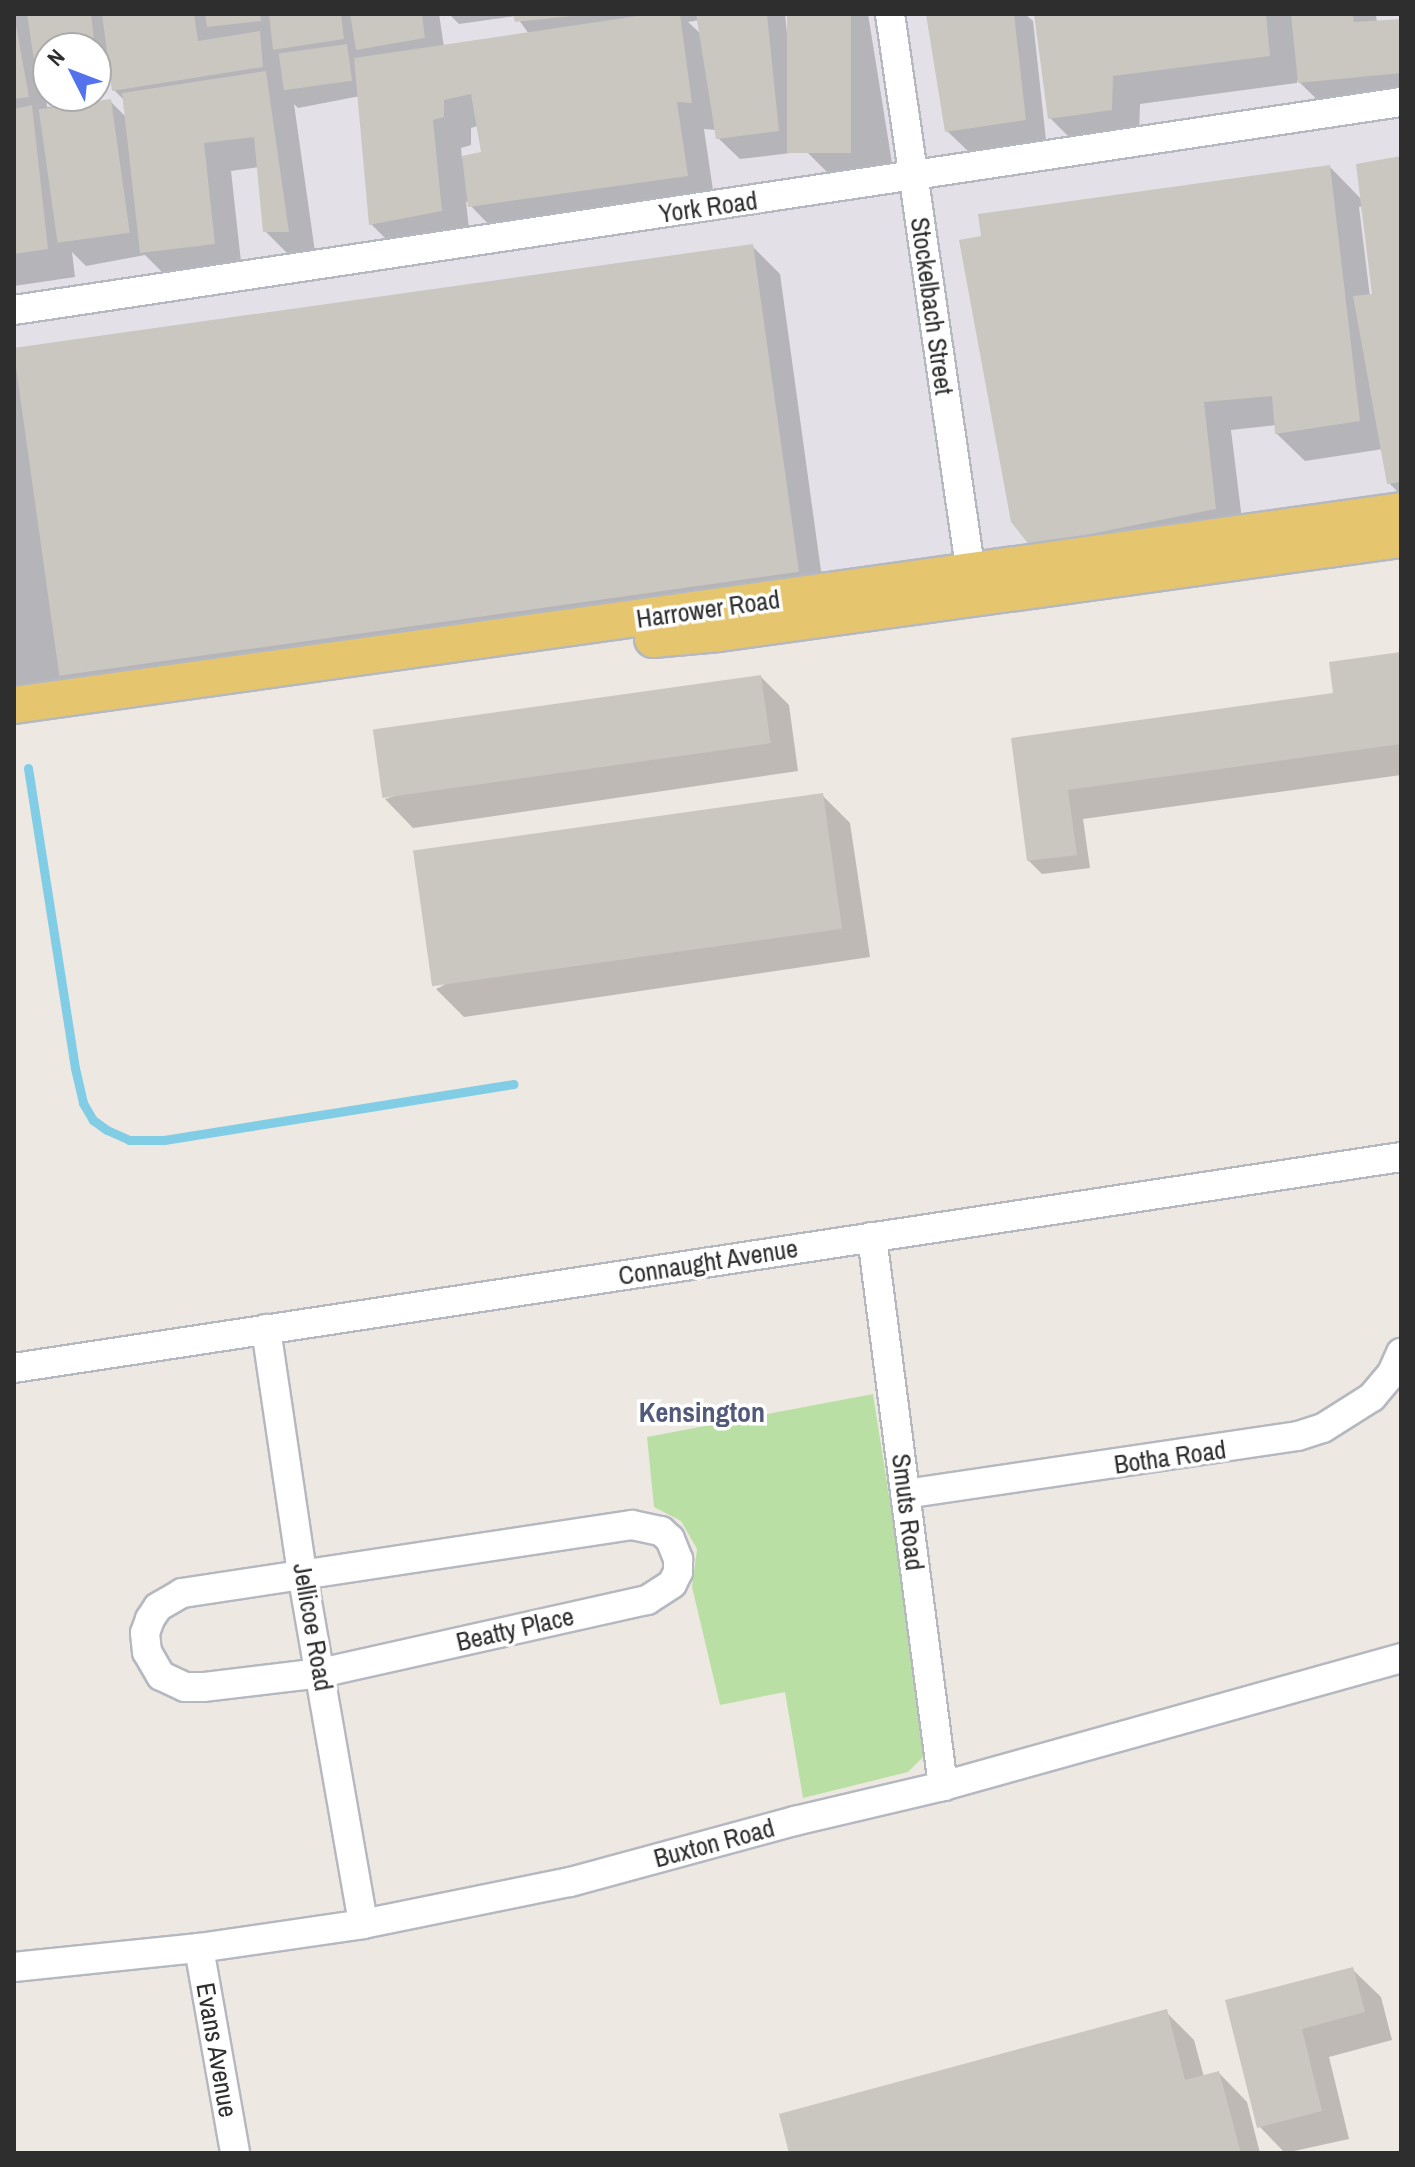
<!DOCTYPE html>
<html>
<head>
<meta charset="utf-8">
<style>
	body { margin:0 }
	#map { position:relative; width:1415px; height:2167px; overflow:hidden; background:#eee8e2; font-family:"Archivo Narrow",sans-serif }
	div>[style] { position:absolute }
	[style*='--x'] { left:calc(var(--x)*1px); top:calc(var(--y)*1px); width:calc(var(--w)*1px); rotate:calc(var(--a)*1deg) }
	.industrial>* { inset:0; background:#e3e1e7 }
	.green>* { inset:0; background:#badfa4 }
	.shadow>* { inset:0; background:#0003 }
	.stream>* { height:9px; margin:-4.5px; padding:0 4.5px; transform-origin:4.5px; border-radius:4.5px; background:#80cde5 }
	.building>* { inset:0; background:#cac6c0; transform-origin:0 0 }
	.roads { filter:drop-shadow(2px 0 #b5b8c0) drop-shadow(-2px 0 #b5b8c0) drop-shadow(0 2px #b5b8c0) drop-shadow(0 -2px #b5b8c0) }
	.minor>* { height:28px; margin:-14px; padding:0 14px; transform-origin:14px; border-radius:14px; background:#fff }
	.major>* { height:36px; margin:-18px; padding:0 18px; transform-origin:18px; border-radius:18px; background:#e5c66f }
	span { translate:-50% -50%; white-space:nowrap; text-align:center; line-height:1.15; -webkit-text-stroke:7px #fff; paint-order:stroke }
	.street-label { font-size:26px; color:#2e2e2e }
	.neighbourhood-label { font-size:28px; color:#515a7b; font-weight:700 }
	.frame { position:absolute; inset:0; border:16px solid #2e2e2e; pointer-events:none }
	.north { position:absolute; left:32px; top:32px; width:80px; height:80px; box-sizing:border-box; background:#fff; border:2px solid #ababab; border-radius:50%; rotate:312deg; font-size:22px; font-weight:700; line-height:32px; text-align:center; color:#2e2e2e }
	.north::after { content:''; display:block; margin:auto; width:28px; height:36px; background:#5273eb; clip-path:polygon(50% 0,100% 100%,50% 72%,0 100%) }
</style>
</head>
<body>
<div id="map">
	<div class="industrial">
		<div style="clip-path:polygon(evenodd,14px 14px,1401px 14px,1401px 493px,901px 572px,14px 702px,14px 14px,48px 48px,96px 48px,96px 96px,48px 96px,48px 48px)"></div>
	</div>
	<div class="green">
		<div style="clip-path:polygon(873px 1394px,928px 1746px,926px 1754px,908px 1772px,803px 1798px,785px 1692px,720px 1705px,692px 1587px,697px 1549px,681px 1521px,654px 1507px,647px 1437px)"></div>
	</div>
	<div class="shadow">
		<div style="clip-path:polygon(evenodd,14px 14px,439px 14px,444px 47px,529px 34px,516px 16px,459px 24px,449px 14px,785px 14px,799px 152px,740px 159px,718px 138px,717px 130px,704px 129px,715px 204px,498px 234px,466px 201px,470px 239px,399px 252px,371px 224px,360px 96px,298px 108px,294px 104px,316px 259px,293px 259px,265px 231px,259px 167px,231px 171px,242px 271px,170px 280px,145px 255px,86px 266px,72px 252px,75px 277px,14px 286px,14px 14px,699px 20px,702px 35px,688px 22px,699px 20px,14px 14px,48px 48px,96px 48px,96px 81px,112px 79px,114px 90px,125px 101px,127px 118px,110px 101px,47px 107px,42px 71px,48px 77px,48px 48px,14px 14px,478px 126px,483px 153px,462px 159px,461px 148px,471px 145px,471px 128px,478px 126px)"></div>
		<div style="clip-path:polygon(789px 14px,868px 14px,892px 163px,827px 172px,806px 151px)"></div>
		<div style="clip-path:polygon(928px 14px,1025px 14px,1033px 21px,1046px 140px,969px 152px,947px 131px)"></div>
		<div style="clip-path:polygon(1036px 14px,1376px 14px,1377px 23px,1401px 21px,1401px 103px,1328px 110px,1297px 80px,1297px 83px,1140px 104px,1139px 137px,1078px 146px,1050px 118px)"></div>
		<div style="clip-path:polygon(evenodd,1401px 158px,1401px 495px,1389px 483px,1383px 449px,1305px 461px,1276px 433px,1276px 425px,1231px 430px,1244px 536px,1031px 544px,1330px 167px,1362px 200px,1401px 158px,1363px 206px,1374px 296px,1370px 297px,1359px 207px,1363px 206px)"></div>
		<div style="clip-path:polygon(752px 246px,780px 274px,825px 600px,14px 708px,14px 353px)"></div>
		<div style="clip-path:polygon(1401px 654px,1401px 775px,1083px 819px,1090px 868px,1042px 874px,1028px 860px,1013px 740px,1335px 695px)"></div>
		<div style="clip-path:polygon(761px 677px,789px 705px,798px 771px,413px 828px,385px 799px)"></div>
		<div style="clip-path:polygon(822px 795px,850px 823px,870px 957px,464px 1017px,436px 989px)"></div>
		<div style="clip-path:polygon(1352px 1969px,1381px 1997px,1392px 2040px,1329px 2057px,1349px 2139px,1285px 2153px,1259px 2126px,1227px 2001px)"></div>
		<div style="clip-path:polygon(1166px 2012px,1194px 2040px,1204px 2077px,1219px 2073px,1247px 2102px,1260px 2153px,791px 2153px)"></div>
	</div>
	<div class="stream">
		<div style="--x:28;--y:768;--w:304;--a:81.1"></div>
		<div style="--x:75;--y:1068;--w:36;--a:77"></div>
		<div style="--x:83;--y:1103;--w:20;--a:60"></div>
		<div style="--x:93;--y:1120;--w:17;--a:36"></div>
		<div style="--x:107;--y:1130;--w:24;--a:24"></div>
		<div style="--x:129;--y:1140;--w:35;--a:0"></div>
		<div style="--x:164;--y:1140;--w:354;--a:-9.1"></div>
	</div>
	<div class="building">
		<div style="clip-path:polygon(14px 14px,29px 97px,14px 99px)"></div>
		<div style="clip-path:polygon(27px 14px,91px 14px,95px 48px,48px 48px,48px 65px,35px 67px)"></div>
		<div style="clip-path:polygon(102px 14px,194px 14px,198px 41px,260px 31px,263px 67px,112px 91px)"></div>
		<div style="clip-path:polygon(205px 14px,260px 14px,261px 21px,207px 27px)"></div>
		<div style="clip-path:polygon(269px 14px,341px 14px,344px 39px,273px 50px)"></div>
		<div style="clip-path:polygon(350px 14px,422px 14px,425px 38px,356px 50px)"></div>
		<div style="clip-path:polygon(513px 14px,572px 14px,572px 16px,515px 22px)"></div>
		<div style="clip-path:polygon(651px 14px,680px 14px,692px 103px,677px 102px,688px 176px,468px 207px,462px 156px,481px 152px,471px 94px,444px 100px,444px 117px,433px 120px,442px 211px,369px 225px,354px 58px)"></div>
		<div style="clip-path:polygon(696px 14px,767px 14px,779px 131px,716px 139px)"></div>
		<div style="left:787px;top:14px;width:64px;height:139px"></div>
		<div style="clip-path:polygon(926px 14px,1014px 14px,1026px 120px,945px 132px)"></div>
		<div style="clip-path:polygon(1034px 14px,1266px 14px,1270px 56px,1113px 76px,1112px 110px,1048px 119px)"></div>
		<div style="clip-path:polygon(1291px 14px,1353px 14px,1354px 22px,1401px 19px,1401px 73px,1298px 83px)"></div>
		<div style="left:347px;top:44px;width:37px;height:69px;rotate:82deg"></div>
		<div style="clip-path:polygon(266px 71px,289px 232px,263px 232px,254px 137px,204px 143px,215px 244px,140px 253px,122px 93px)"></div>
		<div style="left:111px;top:99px;width:135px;height:73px;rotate:82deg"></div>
		<div style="clip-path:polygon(32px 105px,48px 249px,14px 254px,14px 109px)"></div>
		<div style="clip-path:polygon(1401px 156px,1401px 482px,1387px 484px,1353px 296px,1372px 294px,1356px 164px)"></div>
		<div style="clip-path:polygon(1330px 165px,1360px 421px,1275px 434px,1272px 396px,1204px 402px,1216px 509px,1030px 546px,1011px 522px,959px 240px,981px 236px,978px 214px)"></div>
		<div style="left:753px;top:244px;width:331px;height:747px;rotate:82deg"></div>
		<div style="clip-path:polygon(1401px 652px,1401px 744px,1068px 790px,1077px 855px,1027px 861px,1011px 738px,1333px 693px,1329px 662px)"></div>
		<div style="left:761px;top:675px;width:69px;height:392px;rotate:82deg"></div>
		<div style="left:823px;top:793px;width:137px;height:414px;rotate:82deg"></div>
		<div style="clip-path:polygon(1353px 1967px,1365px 2012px,1302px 2029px,1322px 2111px,1257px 2128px,1225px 2000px)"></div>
		<div style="clip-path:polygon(1167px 2009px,1185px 2080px,1219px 2071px,1241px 2153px,789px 2153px,779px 2114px)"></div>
	</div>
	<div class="roads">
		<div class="minor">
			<div style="--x:890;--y:14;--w:580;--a:81.77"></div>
			<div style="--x:14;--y:310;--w:1403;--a:-8.53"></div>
			<div style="--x:872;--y:1237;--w:554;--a:82.63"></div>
			<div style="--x:266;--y:1329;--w:247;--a:81.6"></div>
			<div style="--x:302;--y:1573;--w:356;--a:80.1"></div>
			<div style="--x:14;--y:1368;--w:1403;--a:-8.65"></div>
			<div style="--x:905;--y:1494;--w:397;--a:-8.4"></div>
			<div style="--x:1298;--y:1436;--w:26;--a:-18"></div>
			<div style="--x:1323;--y:1428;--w:58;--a:-32.3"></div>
			<div style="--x:1372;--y:1397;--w:31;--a:-50"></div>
			<div style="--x:1392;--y:1373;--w:22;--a:-66"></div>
			<div style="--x:632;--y:1525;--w:30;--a:12"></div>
			<div style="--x:661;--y:1531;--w:12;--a:42"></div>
			<div style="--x:670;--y:1539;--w:22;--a:68"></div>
			<div style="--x:678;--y:1559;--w:13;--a:90"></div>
			<div style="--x:678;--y:1572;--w:13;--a:117"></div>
			<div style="--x:672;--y:1584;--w:30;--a:147"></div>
			<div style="--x:647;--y:1600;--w:334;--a:167.4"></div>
			<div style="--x:321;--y:1673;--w:119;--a:173.2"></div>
			<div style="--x:203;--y:1687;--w:18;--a:180"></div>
			<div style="--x:185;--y:1687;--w:26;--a:-155"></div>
			<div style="--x:161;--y:1676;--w:28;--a:-120"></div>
			<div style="--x:147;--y:1652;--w:19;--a:-96"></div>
			<div style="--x:145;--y:1633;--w:15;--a:-70"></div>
			<div style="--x:150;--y:1619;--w:14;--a:-56"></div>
			<div style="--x:158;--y:1607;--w:28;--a:-30"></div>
			<div style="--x:182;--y:1593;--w:455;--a:-8.6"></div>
			<div style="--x:199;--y:1948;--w:208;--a:80"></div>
			<div style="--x:14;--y:1967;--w:186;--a:-5.9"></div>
			<div style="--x:199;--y:1948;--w:166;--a:-8.3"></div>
			<div style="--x:363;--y:1924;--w:211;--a:-11.5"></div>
			<div style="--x:570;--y:1882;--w:233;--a:-15.2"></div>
			<div style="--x:795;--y:1821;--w:152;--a:-13.3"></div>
			<div style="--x:943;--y:1786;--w:476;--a:-15.6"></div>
		</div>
		<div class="major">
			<div style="--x:653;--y:639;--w:66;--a:-5.2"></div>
			<div style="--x:719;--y:633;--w:688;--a:-7.85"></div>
			<div style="--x:14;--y:705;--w:1401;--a:-7.96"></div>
		</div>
	</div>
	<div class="street-label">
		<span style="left:708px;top:207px;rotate:-8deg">York Road</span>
		<span style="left:932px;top:306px;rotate:82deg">Stockelbach Street</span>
		<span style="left:708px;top:609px;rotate:-8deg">Harrower Road</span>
		<span style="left:708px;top:1262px;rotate:-9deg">Connaught Avenue</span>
		<span style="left:1170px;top:1457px;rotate:-8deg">Botha Road</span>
		<span style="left:908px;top:1512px;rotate:83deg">Smuts Road</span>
		<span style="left:313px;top:1627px;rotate:80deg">Jellicoe Road</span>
		<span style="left:515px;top:1629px;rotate:-13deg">Beatty Place</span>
		<span style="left:714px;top:1843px;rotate:-15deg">Buxton Road</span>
		<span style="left:217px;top:2050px;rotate:80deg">Evans Avenue</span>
	</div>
	<div class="neighbourhood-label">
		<span style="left:702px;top:1412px">Kensington</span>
	</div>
	<div class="frame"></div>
	<div class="north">N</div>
</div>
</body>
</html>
